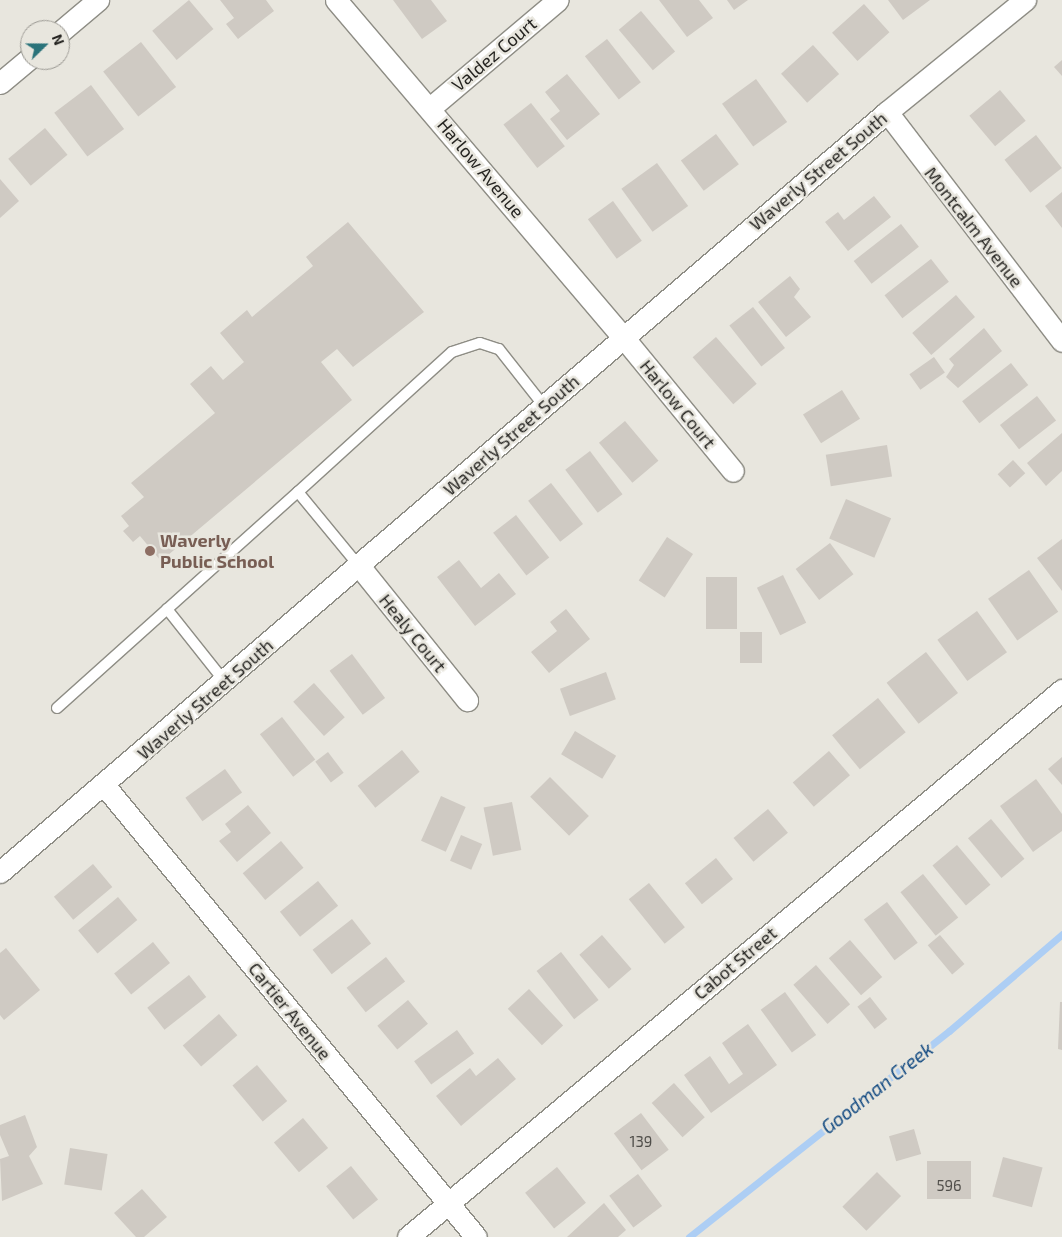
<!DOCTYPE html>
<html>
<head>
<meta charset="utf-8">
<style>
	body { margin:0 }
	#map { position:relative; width:1062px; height:1237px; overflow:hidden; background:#e8e6de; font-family:"Exo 2",sans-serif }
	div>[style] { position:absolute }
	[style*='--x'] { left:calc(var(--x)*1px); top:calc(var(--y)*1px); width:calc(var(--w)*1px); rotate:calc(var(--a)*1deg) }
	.stream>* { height:7px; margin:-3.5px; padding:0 3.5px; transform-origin:3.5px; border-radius:3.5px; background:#adcef4 }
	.building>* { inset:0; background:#cfcac3; transform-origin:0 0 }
	.roads { filter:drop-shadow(1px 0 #8e8d85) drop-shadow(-1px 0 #8e8d85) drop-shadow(0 1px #8e8d85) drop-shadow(0 -1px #8e8d85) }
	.lane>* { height:10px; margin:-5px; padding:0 5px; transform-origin:5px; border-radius:5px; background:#fff }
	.street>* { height:21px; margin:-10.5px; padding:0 10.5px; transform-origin:10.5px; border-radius:10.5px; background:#fff }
	.dots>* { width:14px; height:14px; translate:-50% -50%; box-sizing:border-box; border:2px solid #e8e6de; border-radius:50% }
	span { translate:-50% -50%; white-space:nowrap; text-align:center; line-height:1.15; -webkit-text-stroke:5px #e8e6de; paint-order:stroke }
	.number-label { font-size:15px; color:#504e4a }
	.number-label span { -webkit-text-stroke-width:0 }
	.street-label { font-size:18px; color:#252421 }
	.education-label { font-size:18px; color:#785e54; font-weight:700 }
	.left { translate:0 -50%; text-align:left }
	.water-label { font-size:19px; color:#114981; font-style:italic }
	.north { position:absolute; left:20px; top:20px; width:50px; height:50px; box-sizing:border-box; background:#e8e6de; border:1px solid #9a9892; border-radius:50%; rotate:68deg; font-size:14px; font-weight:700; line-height:20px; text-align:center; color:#252421 }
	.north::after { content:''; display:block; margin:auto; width:18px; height:22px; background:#2a737a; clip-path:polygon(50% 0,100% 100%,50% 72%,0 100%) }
</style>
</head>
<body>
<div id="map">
	<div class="stream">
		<div style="--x:689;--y:1237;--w:332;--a:-38.4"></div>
		<div style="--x:949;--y:1031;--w:149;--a:-40.6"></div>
	</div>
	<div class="building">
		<div style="left:189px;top:0;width:38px;height:48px;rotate:50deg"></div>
		<div style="clip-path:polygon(220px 0,266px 0,274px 11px,238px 39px,226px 24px,234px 18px)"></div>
		<div style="clip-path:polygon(393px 0,431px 0,447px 21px,422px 39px)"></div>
		<div style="clip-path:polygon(659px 0,699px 0,713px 18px,687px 37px)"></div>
		<div style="clip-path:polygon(727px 0,748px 0,734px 10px)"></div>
		<div style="clip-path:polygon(888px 0,930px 0,903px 20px)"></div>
		<div style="left:864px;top:4px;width:38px;height:43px;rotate:48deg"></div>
		<div style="left:641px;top:11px;width:53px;height:29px;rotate:50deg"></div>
		<div style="left:607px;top:39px;width:55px;height:28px;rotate:52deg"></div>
		<div style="left:141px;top:42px;width:57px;height:48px;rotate:52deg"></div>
		<div style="left:813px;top:45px;width:39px;height:43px;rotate:48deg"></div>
		<div style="clip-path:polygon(1062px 60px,1062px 76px,1054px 67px)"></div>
		<div style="clip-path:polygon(567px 74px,600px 114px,567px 140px,550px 119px,560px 111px,545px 92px)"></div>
		<div style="left:756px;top:79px;width:53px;height:42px;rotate:54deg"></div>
		<div style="left:91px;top:85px;width:55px;height:46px;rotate:53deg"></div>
		<div style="left:1000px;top:90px;width:40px;height:40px;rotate:50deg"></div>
		<div style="left:531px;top:103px;width:55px;height:35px;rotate:52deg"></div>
		<div style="left:45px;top:128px;width:35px;height:48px;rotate:50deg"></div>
		<div style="left:716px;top:134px;width:38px;height:44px;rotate:53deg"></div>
		<div style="left:1036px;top:135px;width:42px;height:40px;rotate:52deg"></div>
		<div style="left:657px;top:163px;width:53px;height:44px;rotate:54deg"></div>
		<div style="clip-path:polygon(0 179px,19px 201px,0 218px)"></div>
		<div style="clip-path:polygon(1062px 192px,1062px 228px,1045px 206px)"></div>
		<div style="clip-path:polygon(874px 196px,891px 217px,848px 251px,825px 222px,838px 212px,844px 220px)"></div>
		<div style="left:613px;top:201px;width:49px;height:31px;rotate:54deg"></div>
		<div style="clip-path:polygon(348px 222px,424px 312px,353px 367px,337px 349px,321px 362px,352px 400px,161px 561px,140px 536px,133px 542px,123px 531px,129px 526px,121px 516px,144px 497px,131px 483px,215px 413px,190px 384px,211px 366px,223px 380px,244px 362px,220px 333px,247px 310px,252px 317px,313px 266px,306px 257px)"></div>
		<div style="left:901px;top:224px;width:29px;height:60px;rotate:52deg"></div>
		<div style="left:931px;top:259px;width:29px;height:59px;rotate:52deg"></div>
		<div style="clip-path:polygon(790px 276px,800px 289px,794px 297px,811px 317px,786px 337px,758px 302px)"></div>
		<div style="left:956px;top:295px;width:29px;height:58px;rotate:49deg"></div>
		<div style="left:753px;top:307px;width:52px;height:30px;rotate:52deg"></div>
		<div style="clip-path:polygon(984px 328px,1002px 351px,958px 388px,946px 377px,954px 365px,949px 359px)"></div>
		<div style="left:716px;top:337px;width:62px;height:31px;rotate:49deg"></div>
		<div style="left:934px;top:357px;width:19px;height:30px;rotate:55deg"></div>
		<div style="left:1011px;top:363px;width:28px;height:62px;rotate:52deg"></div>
		<div style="left:842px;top:390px;width:34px;height:46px;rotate:58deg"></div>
		<div style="left:1037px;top:396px;width:31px;height:47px;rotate:52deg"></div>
		<div style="left:625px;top:421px;width:52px;height:34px;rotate:50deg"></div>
		<div style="clip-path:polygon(1062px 433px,1062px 471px,1046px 486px,1027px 463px)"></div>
		<div style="left:887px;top:445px;width:32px;height:62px;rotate:81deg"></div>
		<div style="left:590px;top:451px;width:54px;height:31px;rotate:53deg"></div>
		<div style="left:1013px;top:460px;width:18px;height:21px;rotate:47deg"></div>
		<div style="left:551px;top:483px;width:52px;height:29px;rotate:52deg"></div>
		<div style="left:846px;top:499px;width:49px;height:43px;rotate:23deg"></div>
		<div style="left:516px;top:515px;width:54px;height:29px;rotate:52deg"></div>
		<div style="left:667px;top:537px;width:31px;height:52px;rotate:33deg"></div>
		<div style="clip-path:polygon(1062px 539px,1062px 591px,1037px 558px)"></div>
		<div style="left:830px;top:543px;width:39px;height:43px;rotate:53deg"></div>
		<div style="clip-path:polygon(459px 560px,481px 588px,499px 573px,516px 594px,475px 626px,437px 577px)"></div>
		<div style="left:1029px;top:570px;width:51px;height:50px;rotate:55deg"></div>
		<div style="left:783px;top:575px;width:53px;height:29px;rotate:64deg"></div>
		<div style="left:706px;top:577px;width:31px;height:52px"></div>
		<div style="clip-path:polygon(566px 609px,590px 639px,549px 673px,531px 652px,557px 631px,550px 622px)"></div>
		<div style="left:977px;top:611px;width:51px;height:49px;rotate:54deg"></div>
		<div style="left:740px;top:632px;width:22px;height:31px"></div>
		<div style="left:926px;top:652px;width:52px;height:50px;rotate:52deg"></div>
		<div style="left:352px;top:654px;width:55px;height:28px;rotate:53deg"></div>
		<div style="left:606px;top:672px;width:29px;height:49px;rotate:70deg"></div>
		<div style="left:314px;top:683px;width:46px;height:28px;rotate:48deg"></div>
		<div style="left:878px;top:698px;width:44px;height:59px;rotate:51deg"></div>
		<div style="left:282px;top:717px;width:54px;height:28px;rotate:52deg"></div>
		<div style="left:575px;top:731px;width:48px;height:27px;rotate:31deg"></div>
		<div style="left:402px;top:750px;width:28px;height:57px;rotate:51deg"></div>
		<div style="left:829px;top:751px;width:32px;height:48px;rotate:49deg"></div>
		<div style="left:328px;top:752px;width:26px;height:16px;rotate:53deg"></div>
		<div style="clip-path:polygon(1062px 757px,1062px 785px,1048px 769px)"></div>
		<div style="left:225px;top:769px;width:29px;height:49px;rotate:54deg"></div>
		<div style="left:550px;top:777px;width:55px;height:28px;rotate:45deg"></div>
		<div style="clip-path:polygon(1036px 779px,1062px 814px,1062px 831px,1033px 852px,1000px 806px)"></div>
		<div style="left:441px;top:796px;width:27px;height:49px;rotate:24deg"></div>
		<div style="left:512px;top:802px;width:49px;height:29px;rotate:79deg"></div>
		<div style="clip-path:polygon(248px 805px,271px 833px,237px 862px,219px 841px,231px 832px,225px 824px)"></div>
		<div style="left:768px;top:809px;width:31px;height:45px;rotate:50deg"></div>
		<div style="left:991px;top:819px;width:52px;height:30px;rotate:50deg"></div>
		<div style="left:461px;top:835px;width:23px;height:28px;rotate:23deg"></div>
		<div style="left:281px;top:841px;width:35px;height:50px;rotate:50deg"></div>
		<div style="left:957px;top:845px;width:52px;height:32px;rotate:50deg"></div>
		<div style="left:716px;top:858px;width:27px;height:40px;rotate:51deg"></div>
		<div style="left:93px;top:864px;width:30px;height:51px;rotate:50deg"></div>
		<div style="left:923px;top:874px;width:56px;height:29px;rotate:51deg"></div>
		<div style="left:318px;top:881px;width:32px;height:49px;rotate:51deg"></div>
		<div style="left:649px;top:883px;width:57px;height:26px;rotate:51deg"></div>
		<div style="left:118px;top:897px;width:30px;height:52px;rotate:50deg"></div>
		<div style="left:887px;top:902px;width:51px;height:29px;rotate:53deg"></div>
		<div style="left:352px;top:919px;width:31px;height:50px;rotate:52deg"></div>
		<div style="left:602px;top:935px;width:45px;height:30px;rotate:49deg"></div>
		<div style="left:940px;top:935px;width:38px;height:16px;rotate:50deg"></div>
		<div style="left:850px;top:940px;width:49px;height:28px;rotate:49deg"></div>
		<div style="left:153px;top:942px;width:27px;height:50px;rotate:51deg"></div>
		<div style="clip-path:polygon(6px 948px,40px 990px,4px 1020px,0 1015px,0 953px)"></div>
		<div style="left:561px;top:952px;width:61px;height:31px;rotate:52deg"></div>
		<div style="left:386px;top:957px;width:31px;height:50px;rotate:52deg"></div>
		<div style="left:816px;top:965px;width:52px;height:30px;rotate:49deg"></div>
		<div style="left:189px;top:975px;width:28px;height:53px;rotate:52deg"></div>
		<div style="left:529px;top:989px;width:50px;height:29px;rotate:47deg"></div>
		<div style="left:785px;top:992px;width:53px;height:30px;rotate:54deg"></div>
		<div style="left:870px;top:997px;width:28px;height:16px;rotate:52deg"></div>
		<div style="left:408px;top:1000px;width:31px;height:40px;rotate:50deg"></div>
		<div style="clip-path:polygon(1060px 1002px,1062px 1002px,1062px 1050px,1058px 1049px)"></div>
		<div style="left:219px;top:1014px;width:28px;height:48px;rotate:49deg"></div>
		<div style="clip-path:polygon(748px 1024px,777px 1065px,711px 1113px,684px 1075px,710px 1056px,729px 1084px,743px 1074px,722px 1043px)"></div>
		<div style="left:457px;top:1030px;width:29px;height:53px;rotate:54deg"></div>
		<div style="clip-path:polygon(498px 1058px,516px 1079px,461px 1126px,436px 1096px,470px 1068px,476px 1076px)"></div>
		<div style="left:257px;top:1065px;width:47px;height:32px;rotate:50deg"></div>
		<div style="left:674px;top:1083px;width:46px;height:30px;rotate:48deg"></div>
		<div style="left:641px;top:1113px;width:46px;height:34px;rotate:53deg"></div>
		<div style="clip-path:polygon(25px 1115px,37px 1147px,29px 1156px,43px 1184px,2px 1201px,0 1159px,9px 1156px,0 1135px,0 1125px)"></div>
		<div style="left:303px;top:1118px;width:39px;height:38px;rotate:50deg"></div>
		<div style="left:914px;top:1129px;width:26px;height:26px;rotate:74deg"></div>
		<div style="left:70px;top:1148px;width:38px;height:37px;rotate:9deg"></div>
		<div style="left:1003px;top:1157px;width:41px;height:41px;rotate:15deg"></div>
		<div style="left:927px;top:1161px;width:44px;height:38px"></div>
		<div style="left:351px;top:1166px;width:43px;height:32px;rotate:51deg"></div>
		<div style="left:557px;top:1167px;width:46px;height:41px;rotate:51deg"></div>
		<div style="left:877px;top:1172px;width:34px;height:49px;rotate:45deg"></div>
		<div style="left:638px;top:1174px;width:40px;height:36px;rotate:53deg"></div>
		<div style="clip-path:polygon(142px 1189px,167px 1217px,144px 1237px,136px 1237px,114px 1213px)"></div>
		<div style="clip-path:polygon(604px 1203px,626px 1230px,618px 1237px,567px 1237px)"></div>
	</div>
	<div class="roads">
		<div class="lane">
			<div style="--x:298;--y:492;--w:208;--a:-42.3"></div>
			<div style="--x:452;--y:352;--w:29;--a:-18"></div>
			<div style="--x:480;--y:343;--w:20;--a:18"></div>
			<div style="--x:499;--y:349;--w:73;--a:51.7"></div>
			<div style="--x:167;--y:609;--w:93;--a:51.5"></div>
			<div style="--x:57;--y:708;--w:324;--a:-41.9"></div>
			<div style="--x:298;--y:492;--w:96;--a:50.5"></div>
		</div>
		<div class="street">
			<div style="--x:336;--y:0;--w:443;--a:49.6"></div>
			<div style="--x:623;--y:337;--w:173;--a:50.6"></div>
			<div style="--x:60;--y:32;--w:50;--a:-40.1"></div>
			<div style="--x:0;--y:83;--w:39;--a:-40"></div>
			<div style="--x:430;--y:108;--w:167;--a:-40.2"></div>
			<div style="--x:887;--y:112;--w:288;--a:52.6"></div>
			<div style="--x:360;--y:567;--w:171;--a:51.2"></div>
			<div style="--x:104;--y:785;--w:585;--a:50.55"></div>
			<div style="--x:0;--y:872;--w:1168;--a:-40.59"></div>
			<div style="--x:887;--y:112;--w:178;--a:-39.1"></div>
			<div style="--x:408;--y:1237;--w:853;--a:-39.91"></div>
		</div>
	</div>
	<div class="dots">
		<div style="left:150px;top:551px;background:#8d6e63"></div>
	</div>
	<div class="number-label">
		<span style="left:641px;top:1142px">139</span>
		<span style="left:949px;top:1186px">596</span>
	</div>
	<div class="street-label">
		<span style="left:494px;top:54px;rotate:-40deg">Valdez Court</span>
		<span style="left:481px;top:168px;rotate:50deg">Harlow Avenue</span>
		<span style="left:818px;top:171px;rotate:-40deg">Waverly Street South</span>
		<span style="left:974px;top:227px;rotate:52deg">Montcalm Avenue</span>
		<span style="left:678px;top:404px;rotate:51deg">Harlow Court</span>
		<span style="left:511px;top:435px;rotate:-41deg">Waverly Street South</span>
		<span style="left:413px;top:633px;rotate:51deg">Healy Court</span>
		<span style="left:205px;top:699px;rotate:-41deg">Waverly Street South</span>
		<span style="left:735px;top:963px;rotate:-40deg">Cabot Street</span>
		<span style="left:290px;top:1011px;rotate:51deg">Cartier Avenue</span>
	</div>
	<div class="education-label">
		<span class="left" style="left:160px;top:551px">Waverly<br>Public School</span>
	</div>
	<div class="water-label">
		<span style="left:877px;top:1088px;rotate:-38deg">Goodman Creek</span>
	</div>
	<div class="north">N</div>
</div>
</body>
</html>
